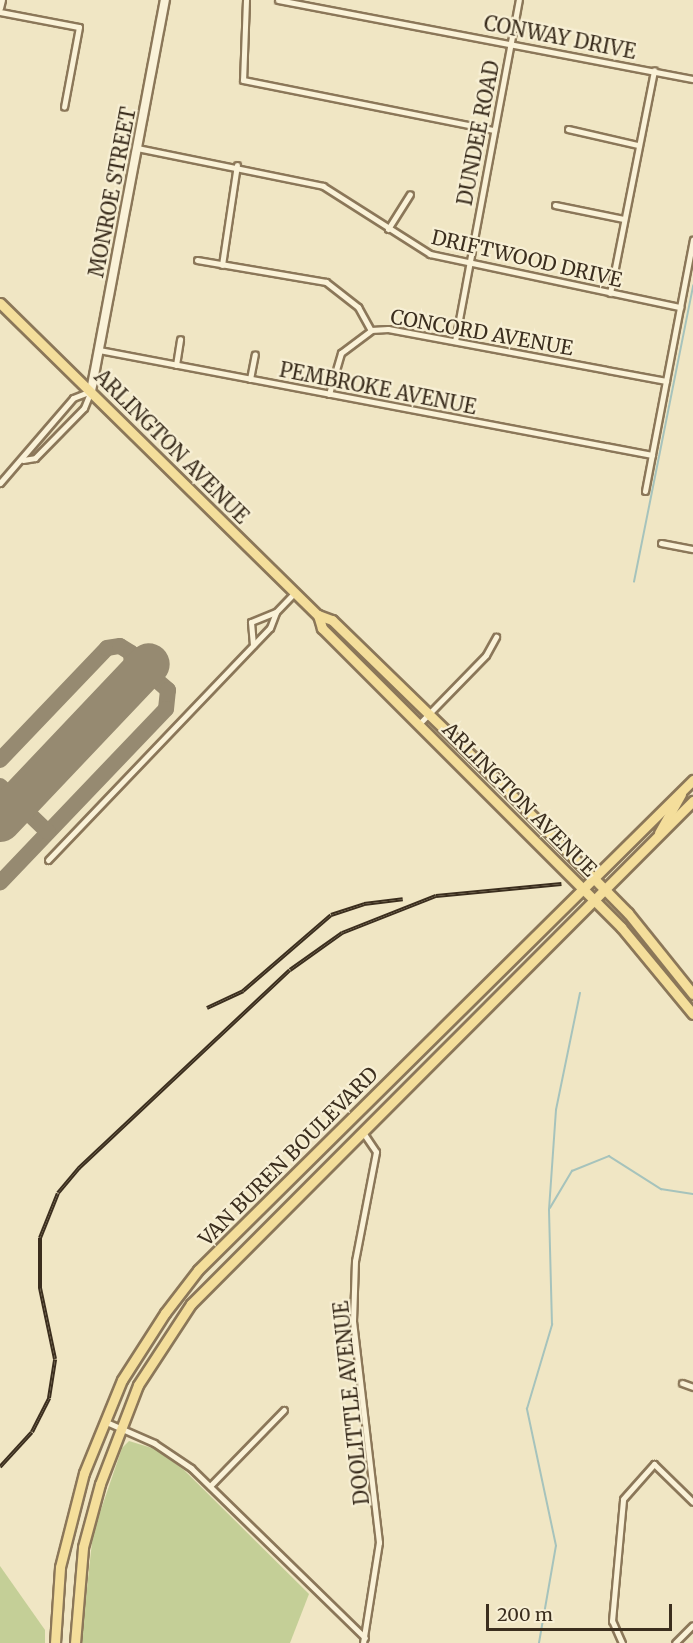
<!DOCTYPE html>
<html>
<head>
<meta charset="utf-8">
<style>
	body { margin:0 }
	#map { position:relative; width:693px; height:1643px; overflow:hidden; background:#f0e6c4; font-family:Merriweather,serif }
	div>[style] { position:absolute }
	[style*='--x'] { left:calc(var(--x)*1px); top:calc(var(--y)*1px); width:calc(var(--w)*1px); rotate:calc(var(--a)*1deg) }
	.green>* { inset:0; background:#c4cf97 }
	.stream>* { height:1.5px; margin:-0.75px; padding:0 0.75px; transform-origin:0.75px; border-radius:0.75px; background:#a6c3bc }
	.taxiway>* { height:16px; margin:-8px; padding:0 8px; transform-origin:8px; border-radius:8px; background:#968a71 }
	.runway>* { height:42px; margin:-21px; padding:0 21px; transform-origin:21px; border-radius:21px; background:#968a71 }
	.roads { filter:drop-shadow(2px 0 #8b7759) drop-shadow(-2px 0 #8b7759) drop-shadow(0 2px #8b7759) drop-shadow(0 -2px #8b7759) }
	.street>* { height:5px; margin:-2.5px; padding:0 2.5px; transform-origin:2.5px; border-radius:2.5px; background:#faf2d8 }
	.secondary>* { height:8px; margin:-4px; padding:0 4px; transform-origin:4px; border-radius:4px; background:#faf2d8 }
	.primary>* { height:9px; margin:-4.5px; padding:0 4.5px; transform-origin:4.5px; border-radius:4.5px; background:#f4de9b }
	.rail>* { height:4px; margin-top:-2px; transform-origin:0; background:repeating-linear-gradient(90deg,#f7efd4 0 4.5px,#3b2e1e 0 9px); box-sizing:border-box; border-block:2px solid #3b2e1e }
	span { translate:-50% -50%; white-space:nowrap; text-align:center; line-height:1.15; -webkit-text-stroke:4.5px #f7efd4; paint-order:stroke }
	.street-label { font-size:20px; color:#3b2e1e }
	.scale { position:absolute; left:486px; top:1604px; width:186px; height:27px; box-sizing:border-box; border:3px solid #3b2e1e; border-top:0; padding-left:8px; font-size:18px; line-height:21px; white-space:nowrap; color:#3b2e1e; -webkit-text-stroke:4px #f7efd4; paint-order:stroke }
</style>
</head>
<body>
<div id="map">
	<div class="green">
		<div style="clip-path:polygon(129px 1441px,155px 1449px,184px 1470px,309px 1594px,290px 1643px,81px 1643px,93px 1533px,122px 1448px)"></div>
		<div style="clip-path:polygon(0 1566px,45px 1630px,45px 1643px,0 1643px)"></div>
	</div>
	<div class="stream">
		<div style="--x:634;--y:582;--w:302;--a:-78.7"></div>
		<div style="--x:550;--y:1208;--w:43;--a:-59.3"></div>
		<div style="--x:572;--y:1171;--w:40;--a:-22"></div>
		<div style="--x:609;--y:1156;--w:62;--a:32.4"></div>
		<div style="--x:661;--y:1189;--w:32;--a:9"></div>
		<div style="--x:539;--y:1643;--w:98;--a:-80.1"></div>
		<div style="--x:556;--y:1546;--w:140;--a:-102"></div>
		<div style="--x:527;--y:1409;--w:88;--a:-73.4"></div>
		<div style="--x:552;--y:1325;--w:115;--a:-91.5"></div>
		<div style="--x:549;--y:1210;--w:100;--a:-86"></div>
		<div style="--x:556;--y:1110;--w:119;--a:-78.4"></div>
	</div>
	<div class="taxiway">
		<div style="--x:0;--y:760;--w:155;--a:-46.3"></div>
		<div style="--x:107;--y:648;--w:13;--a:-9"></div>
		<div style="--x:120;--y:646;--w:13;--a:32"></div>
		<div style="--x:131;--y:653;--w:28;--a:86"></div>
		<div style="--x:133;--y:681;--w:20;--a:-11"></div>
		<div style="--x:153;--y:677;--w:20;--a:41"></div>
		<div style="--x:168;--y:690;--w:19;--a:96"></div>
		<div style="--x:166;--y:709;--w:240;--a:133.7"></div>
		<div style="--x:0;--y:786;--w:66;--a:43.8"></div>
	</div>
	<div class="runway">
		<div style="--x:0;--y:821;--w:216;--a:-46.5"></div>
	</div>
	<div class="roads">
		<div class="street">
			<div style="--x:246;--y:0;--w:80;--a:92.1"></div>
			<div style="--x:243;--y:80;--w:256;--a:11.3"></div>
			<div style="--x:278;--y:0;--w:422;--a:10.8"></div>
			<div style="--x:0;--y:8;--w:8;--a:-76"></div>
			<div style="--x:0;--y:12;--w:80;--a:10.8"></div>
			<div style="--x:79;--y:27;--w:81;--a:100.6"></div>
			<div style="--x:568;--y:129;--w:72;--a:12.9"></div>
			<div style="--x:137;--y:148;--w:190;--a:11.5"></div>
			<div style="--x:323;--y:186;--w:127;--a:32.4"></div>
			<div style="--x:430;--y:254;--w:256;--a:12"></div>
			<div style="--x:555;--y:205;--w:70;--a:11.5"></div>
			<div style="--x:388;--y:229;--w:41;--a:-57.8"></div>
			<div style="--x:197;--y:260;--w:131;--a:9.7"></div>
			<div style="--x:326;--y:282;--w:41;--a:38"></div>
			<div style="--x:358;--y:307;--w:26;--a:61"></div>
			<div style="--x:222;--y:265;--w:101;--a:-81.5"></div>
			<div style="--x:610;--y:293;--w:227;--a:-78.8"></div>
			<div style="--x:455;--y:341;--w:347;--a:-79.4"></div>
			<div style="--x:99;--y:350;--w:563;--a:10.75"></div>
			<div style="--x:176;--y:365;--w:26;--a:-81"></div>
			<div style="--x:250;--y:379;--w:25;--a:-79"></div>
			<div style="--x:329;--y:394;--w:43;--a:-73.7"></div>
			<div style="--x:341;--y:353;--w:38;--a:-37"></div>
			<div style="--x:371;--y:330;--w:17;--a:-3"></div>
			<div style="--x:388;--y:329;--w:283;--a:10.6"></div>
			<div style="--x:23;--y:460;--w:12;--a:-9"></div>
			<div style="--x:35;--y:458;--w:70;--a:-45.6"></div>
			<div style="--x:84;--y:408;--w:18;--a:-68"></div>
			<div style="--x:0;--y:483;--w:112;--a:-49.3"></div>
			<div style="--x:73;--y:398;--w:19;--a:-21"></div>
			<div style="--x:645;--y:491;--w:256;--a:-79.2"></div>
			<div style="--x:661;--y:543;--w:33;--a:11"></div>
			<div style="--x:253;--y:645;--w:23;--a:-95"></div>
			<div style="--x:251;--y:622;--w:27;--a:-22"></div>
			<div style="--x:276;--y:612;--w:28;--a:-46"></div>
			<div style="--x:419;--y:724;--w:96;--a:-45.8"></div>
			<div style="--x:486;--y:655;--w:21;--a:-61"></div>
			<div style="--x:48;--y:860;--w:321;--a:-46.3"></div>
			<div style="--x:270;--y:628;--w:17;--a:-69"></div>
			<div style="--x:362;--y:1131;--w:25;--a:56"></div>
			<div style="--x:376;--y:1152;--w:111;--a:100.9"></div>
			<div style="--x:355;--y:1261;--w:60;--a:91.9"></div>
			<div style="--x:353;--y:1321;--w:223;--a:83.3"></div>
			<div style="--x:379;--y:1542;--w:102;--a:99"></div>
			<div style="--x:682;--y:1383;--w:12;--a:20"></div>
			<div style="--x:104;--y:1421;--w:55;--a:23.7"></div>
			<div style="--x:154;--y:1443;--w:45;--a:34"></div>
			<div style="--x:191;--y:1468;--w:243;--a:44.3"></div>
			<div style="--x:210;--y:1486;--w:106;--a:-45.8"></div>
			<div style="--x:622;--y:1643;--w:24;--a:-114"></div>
			<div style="--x:612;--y:1621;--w:122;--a:-84.8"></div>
			<div style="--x:623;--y:1499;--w:47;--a:-48.5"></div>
			<div style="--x:654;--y:1464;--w:54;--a:44.3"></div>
			<div style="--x:675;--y:1643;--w:25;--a:-45"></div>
		</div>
		<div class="secondary">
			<div style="--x:91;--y:391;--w:398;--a:-79.3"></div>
		</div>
		<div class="primary">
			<div style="--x:0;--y:303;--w:445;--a:44.5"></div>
			<div style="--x:318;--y:615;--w:15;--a:20"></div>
			<div style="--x:332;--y:620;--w:241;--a:44.2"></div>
			<div style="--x:505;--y:788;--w:175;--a:45.5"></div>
			<div style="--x:628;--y:913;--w:104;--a:51.3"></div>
			<div style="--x:318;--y:615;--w:14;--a:73"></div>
			<div style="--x:322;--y:628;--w:423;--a:45"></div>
			<div style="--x:621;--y:927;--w:113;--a:50.4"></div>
			<div style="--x:659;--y:833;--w:45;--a:-60.6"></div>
			<div style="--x:55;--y:1643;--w:76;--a:-86.2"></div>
			<div style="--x:60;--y:1567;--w:97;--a:-75.7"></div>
			<div style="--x:84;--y:1473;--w:100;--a:-67.8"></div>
			<div style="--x:122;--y:1380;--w:80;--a:-57.3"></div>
			<div style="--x:165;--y:1313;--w:54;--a:-52.5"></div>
			<div style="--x:198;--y:1270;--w:697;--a:-44.71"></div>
			<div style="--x:75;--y:1643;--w:96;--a:-85.2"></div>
			<div style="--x:83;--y:1547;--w:65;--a:-74.9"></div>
			<div style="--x:100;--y:1484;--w:106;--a:-69"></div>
			<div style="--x:138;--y:1385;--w:97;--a:-56.8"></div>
			<div style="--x:191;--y:1304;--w:711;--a:-45.06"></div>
		</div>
	</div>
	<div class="rail">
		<div style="--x:207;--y:1008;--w:40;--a:-25"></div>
		<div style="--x:243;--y:991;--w:116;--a:-40.8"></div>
		<div style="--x:331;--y:915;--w:35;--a:-18"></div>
		<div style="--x:364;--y:904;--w:39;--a:-7"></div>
		<div style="--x:0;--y:1467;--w:47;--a:-47.6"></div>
		<div style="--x:32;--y:1432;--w:38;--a:-63"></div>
		<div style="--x:49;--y:1398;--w:39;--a:-81"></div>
		<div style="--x:55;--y:1359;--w:73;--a:-101.9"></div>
		<div style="--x:40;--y:1288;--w:50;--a:-90"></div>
		<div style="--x:40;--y:1238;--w:48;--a:-68.2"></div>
		<div style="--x:58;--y:1193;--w:33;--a:-50"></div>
		<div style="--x:79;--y:1168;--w:289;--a:-43.2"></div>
		<div style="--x:290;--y:970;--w:64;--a:-35.4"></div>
		<div style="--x:342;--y:933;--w:101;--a:-21.5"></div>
		<div style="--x:436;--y:896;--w:126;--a:-5.5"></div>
	</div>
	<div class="street-label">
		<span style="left:560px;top:37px;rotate:11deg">CONWAY DRIVE</span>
		<span style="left:478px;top:133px;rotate:-79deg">DUNDEE ROAD</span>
		<span style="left:112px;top:192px;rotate:-79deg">MONROE STREET</span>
		<span style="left:527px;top:258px;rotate:13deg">DRIFTWOOD DRIVE</span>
		<span style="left:482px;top:332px;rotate:10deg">CONCORD AVENUE</span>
		<span style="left:378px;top:388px;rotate:11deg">PEMBROKE AVENUE</span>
		<span style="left:172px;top:446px;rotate:45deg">ARLINGTON AVENUE</span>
		<span style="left:520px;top:799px;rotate:45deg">ARLINGTON AVENUE</span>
		<span style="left:288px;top:1156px;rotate:-45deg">VAN BUREN BOULEVARD</span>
		<span style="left:351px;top:1403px;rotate:-96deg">DOOLITTLE AVENUE</span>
	</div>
	<div class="scale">200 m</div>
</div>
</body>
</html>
